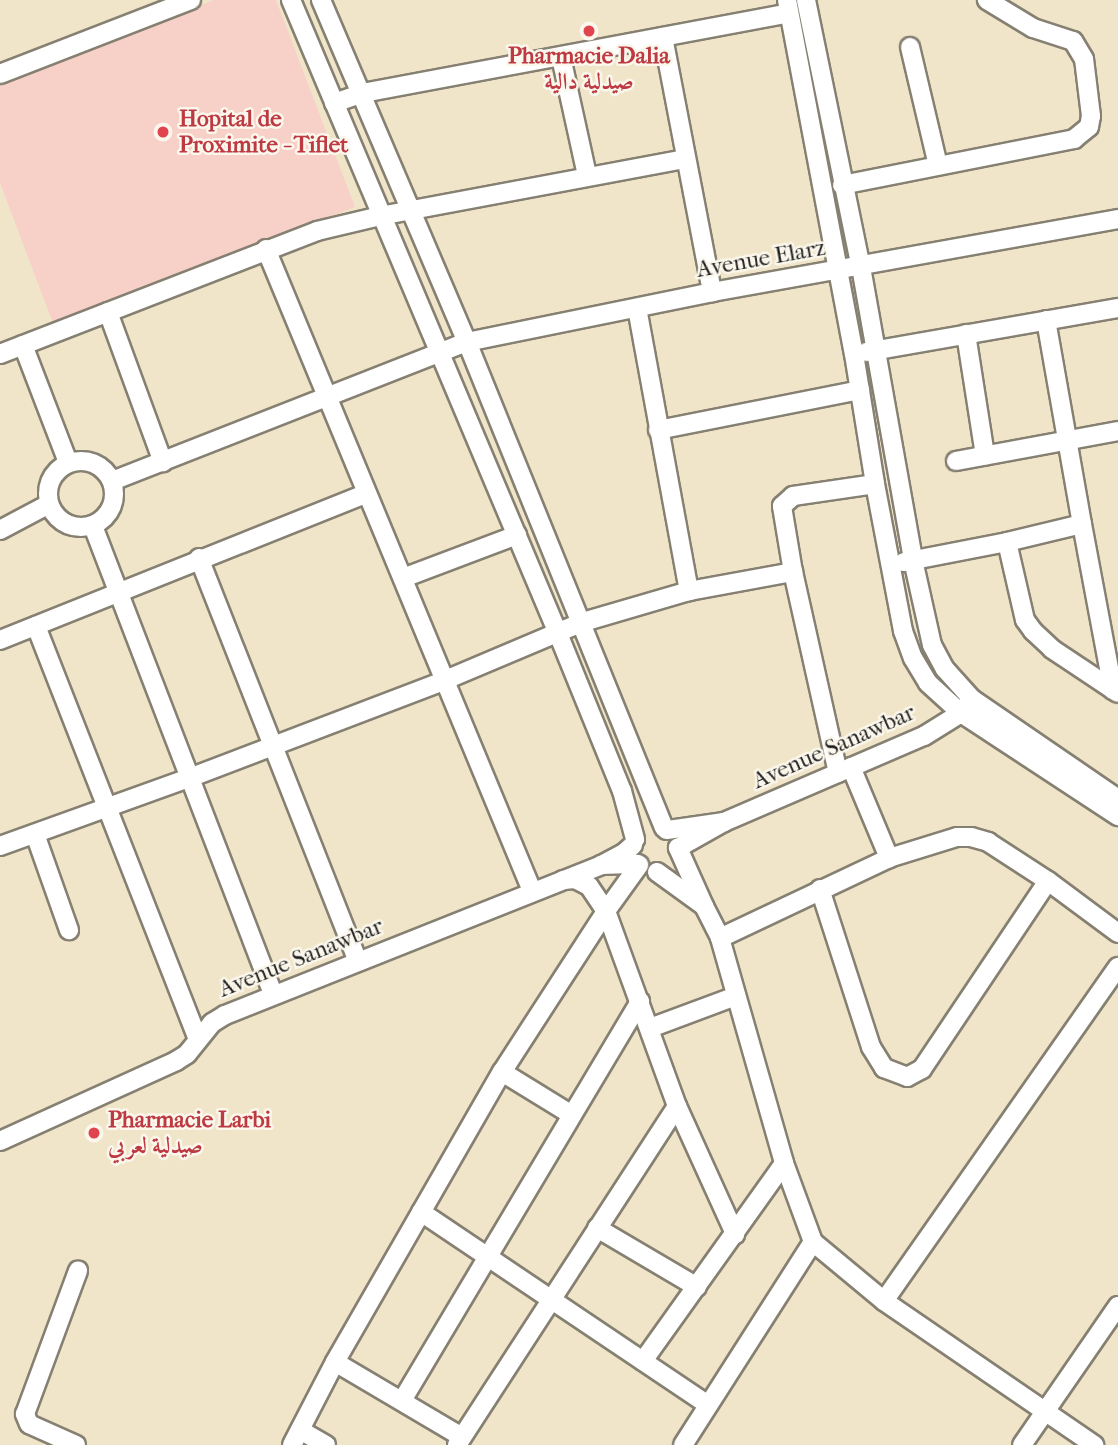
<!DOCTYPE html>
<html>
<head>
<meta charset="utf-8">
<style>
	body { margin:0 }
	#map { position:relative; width:1118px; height:1445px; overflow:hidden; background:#f0e5c9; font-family:"IM FELL French Canon",Amiri,serif }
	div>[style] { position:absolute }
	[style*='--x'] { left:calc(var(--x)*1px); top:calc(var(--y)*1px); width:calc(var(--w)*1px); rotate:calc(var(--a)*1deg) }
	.built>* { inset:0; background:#f7d1c8 }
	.roads { filter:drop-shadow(2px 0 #868072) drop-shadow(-2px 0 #868072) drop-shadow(0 2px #868072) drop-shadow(0 -2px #868072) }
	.minor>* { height:18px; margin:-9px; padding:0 9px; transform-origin:9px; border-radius:9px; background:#fff }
	.minor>.ring { margin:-9px; padding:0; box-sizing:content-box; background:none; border:18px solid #fff; border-radius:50% }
	.dots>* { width:19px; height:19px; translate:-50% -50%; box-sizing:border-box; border:4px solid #fbf7ec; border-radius:50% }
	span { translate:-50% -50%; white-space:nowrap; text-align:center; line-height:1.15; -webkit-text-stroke:5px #fbf7ec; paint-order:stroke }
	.health-label { font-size:23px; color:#be3a42; font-weight:700 }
	.left { translate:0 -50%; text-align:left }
	.street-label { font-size:23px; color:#1c1c1c }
</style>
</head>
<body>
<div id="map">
	<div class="built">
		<div style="clip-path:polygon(214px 0,276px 0,355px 207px,53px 323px,0 183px,0 82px)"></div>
	</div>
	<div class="roads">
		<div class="minor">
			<div style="--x:291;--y:0;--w:685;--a:67.14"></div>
			<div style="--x:557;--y:631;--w:173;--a:67.9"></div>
			<div style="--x:622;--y:791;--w:50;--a:74.8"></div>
			<div style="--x:321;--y:0;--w:372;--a:66.9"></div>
			<div style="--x:467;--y:342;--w:524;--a:67.93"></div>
			<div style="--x:787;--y:0;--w:360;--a:79.3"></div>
			<div style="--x:854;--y:354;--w:132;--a:80.8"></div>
			<div style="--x:875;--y:484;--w:150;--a:79.2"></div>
			<div style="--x:903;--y:631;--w:29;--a:70"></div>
			<div style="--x:913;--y:658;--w:29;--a:59"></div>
			<div style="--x:928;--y:683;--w:45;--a:42.3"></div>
			<div style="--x:961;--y:713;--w:188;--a:33.3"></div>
			<div style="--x:806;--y:0;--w:273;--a:78.4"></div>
			<div style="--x:861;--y:267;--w:298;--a:79.9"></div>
			<div style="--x:913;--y:560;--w:87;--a:77.4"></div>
			<div style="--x:932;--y:645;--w:27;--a:62"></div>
			<div style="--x:945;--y:669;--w:40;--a:48"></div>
			<div style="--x:972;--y:699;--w:177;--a:34.4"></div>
			<div style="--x:663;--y:37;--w:260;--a:79.1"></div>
			<div style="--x:910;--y:47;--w:121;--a:76.7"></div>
			<div style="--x:561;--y:57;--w:121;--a:77.6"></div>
			<div style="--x:0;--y:74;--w:205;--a:-21.2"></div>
			<div style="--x:334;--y:103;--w:31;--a:-19"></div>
			<div style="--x:363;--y:93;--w:433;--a:-10.6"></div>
			<div style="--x:842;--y:185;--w:237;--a:-11.2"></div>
			<div style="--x:1074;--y:139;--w:19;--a:-39"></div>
			<div style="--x:1089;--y:127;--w:11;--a:-80"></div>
			<div style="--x:1091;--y:116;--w:57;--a:-97"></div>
			<div style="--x:1084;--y:59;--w:21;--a:-121"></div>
			<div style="--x:1073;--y:41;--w:42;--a:-162"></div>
			<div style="--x:1033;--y:28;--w:54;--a:-148.7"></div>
			<div style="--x:266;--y:249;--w:695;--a:67.49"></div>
			<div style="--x:637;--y:308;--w:288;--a:79.6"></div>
			<div style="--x:108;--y:312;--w:160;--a:69.9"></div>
			<div style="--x:1046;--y:320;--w:207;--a:80"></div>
			<div style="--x:966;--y:334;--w:123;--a:81.1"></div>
			<div style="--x:23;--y:345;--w:125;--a:69"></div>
			<div style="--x:866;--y:352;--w:256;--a:-9.9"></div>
			<div style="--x:0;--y:354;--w:340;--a:-21.2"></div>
			<div style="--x:317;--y:231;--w:65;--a:-13.4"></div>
			<div style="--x:380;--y:216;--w:310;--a:-10.6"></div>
			<div style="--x:658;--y:430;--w:206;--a:-11.2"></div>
			<div class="ring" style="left:48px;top:461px;width:48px;height:48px"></div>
			<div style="--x:956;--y:461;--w:165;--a:-10.5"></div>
			<div style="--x:112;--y:481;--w:381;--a:-21.4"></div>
			<div style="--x:467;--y:342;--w:250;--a:-11.5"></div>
			<div style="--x:712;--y:292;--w:413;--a:-10.2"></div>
			<div style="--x:93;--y:526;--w:501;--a:68.96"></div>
			<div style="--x:0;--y:530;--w:55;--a:-28"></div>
			<div style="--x:1007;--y:542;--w:77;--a:-13.5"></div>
			<div style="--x:1082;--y:524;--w:169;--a:79.4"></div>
			<div style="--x:199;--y:558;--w:432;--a:68.5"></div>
			<div style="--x:904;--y:562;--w:105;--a:-11"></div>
			<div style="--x:1007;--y:542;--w:80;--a:77"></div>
			<div style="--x:1025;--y:620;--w:14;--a:54"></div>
			<div style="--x:1033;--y:631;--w:26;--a:43"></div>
			<div style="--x:1052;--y:649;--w:79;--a:33.7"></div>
			<div style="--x:403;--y:578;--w:122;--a:-20.7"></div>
			<div style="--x:36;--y:626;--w:441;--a:68.6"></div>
			<div style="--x:0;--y:640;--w:395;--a:-21.8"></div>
			<div style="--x:851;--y:767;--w:99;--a:67.3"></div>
			<div style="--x:838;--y:773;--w:206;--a:-102.6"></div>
			<div style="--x:793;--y:572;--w:67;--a:-99.5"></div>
			<div style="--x:782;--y:506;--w:15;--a:-42"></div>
			<div style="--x:793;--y:496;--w:83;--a:-8.3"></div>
			<div style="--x:724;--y:822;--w:218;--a:-23.3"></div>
			<div style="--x:924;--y:736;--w:44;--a:-31.9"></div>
			<div style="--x:961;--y:713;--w:11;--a:-52"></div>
			<div style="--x:35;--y:834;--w:102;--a:70.5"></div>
			<div style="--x:633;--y:845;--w:12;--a:138"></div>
			<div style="--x:624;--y:853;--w:26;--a:152"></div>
			<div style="--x:601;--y:865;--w:36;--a:-2"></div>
			<div style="--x:0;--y:846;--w:204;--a:-19.8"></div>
			<div style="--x:192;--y:777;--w:269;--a:-20.9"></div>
			<div style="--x:443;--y:681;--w:152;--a:-22.9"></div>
			<div style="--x:583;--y:622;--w:110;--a:-16.3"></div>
			<div style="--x:689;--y:591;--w:106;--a:-10.4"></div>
			<div style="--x:657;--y:872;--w:58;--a:35.9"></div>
			<div style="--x:704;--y:906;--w:64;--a:-114.1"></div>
			<div style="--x:678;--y:848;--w:53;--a:-29.5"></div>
			<div style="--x:724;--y:822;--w:58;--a:172"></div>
			<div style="--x:563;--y:880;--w:12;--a:-5"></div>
			<div style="--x:575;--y:879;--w:16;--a:27"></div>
			<div style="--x:589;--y:886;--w:30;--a:56"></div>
			<div style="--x:606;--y:911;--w:208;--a:70"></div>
			<div style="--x:677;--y:1106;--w:141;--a:65.6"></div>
			<div style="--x:820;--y:889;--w:166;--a:72.1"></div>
			<div style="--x:871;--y:1047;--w:25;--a:58"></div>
			<div style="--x:884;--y:1068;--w:25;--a:21"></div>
			<div style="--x:907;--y:1077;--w:17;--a:-28"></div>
			<div style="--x:922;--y:1069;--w:226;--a:-56.2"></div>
			<div style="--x:704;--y:906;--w:36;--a:63"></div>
			<div style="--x:720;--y:938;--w:234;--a:74.1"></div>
			<div style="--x:784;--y:1163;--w:84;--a:69.8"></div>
			<div style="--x:813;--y:1242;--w:92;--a:39.7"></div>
			<div style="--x:884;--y:1301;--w:255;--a:34.4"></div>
			<div style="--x:720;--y:938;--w:187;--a:-25.3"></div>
			<div style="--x:889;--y:858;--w:71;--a:-17.2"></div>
			<div style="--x:957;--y:837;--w:14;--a:0"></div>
			<div style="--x:971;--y:837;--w:18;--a:16"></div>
			<div style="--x:988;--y:842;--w:72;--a:33"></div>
			<div style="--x:1048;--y:881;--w:87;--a:36.6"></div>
			<div style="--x:650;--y:1028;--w:92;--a:-20.4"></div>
			<div style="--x:502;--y:1072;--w:82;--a:31.6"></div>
			<div style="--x:0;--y:1141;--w:193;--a:-24.4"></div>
			<div style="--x:176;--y:1061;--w:13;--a:-32"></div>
			<div style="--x:187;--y:1054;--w:40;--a:-51"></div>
			<div style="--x:212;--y:1023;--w:15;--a:-32"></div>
			<div style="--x:225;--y:1015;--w:405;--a:-21.7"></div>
			<div style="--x:421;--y:1212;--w:344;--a:33.9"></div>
			<div style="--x:597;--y:1228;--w:116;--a:30.5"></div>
			<div style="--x:884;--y:1301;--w:408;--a:-55"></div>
			<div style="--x:643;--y:1361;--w:243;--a:-54.5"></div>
			<div style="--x:335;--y:1362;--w:147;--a:30.6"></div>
			<div style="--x:403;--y:1399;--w:463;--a:-59.2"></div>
			<div style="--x:300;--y:1430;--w:30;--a:30"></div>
			<div style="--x:76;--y:1445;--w:51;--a:-155.9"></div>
			<div style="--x:29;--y:1424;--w:11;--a:-112"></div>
			<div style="--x:25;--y:1414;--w:153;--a:-69.7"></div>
			<div style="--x:292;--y:1445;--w:93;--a:-62.6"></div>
			<div style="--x:335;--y:1362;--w:335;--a:-60.1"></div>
			<div style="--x:502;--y:1072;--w:192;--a:-57.1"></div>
			<div style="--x:606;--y:911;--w:57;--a:-54.3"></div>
			<div style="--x:457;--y:1445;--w:404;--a:-57"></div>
			<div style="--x:683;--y:1445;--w:241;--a:-57.4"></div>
			<div style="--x:1022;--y:1445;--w:169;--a:-55.4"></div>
		</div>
	</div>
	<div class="dots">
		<div style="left:589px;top:31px;background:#e0444e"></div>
		<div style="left:163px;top:132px;background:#e0444e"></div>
		<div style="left:94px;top:1133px;background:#e0444e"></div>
	</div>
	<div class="health-label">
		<span style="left:589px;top:69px">Pharmacie Dalia<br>صيدلية دالية</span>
		<span class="left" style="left:179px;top:132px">Hopital de<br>Proximite - Tiflet</span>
		<span class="left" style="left:108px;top:1133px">Pharmacie Larbi<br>صيدلية لعربي</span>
	</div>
	<div class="street-label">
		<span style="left:761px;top:259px;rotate:-10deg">Avenue Elarz</span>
		<span style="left:834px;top:747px;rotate:-24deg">Avenue Sanawbar</span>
		<span style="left:301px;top:958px;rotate:-22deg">Avenue Sanawbar</span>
	</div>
</div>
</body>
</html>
